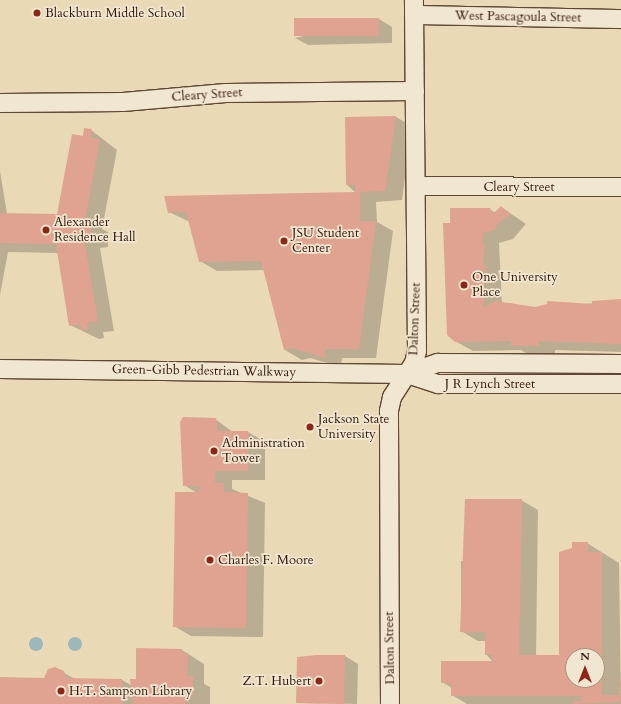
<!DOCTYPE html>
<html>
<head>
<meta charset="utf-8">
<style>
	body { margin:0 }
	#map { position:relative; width:621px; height:704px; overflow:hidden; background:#ead9b6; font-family:Cardo,serif }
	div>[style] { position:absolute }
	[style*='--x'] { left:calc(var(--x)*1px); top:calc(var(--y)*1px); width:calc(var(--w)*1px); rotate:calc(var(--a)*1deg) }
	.water>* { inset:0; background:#9eb7ba }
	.round { border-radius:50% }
	.shadow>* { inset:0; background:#0003 }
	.building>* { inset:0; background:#e0a391; transform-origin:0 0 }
	.roads { filter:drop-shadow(1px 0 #5f4734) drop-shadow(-1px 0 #5f4734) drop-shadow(0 1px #5f4734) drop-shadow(0 -1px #5f4734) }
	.minor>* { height:18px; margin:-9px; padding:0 9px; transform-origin:9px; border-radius:9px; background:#f1e6d0 }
	.dots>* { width:11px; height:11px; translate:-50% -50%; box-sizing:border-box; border:2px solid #f1e6d0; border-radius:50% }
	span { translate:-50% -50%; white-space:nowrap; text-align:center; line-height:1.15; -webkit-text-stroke:3.5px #f1e6d0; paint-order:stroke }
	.poi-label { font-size:13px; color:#311608 }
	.left { translate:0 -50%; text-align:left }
	.right { translate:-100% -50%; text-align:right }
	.street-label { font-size:13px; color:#311608 }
	.north { position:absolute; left:565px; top:648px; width:40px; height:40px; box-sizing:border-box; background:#f1e6d0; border:1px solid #a49380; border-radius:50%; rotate:0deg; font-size:11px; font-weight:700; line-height:16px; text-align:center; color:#311608 }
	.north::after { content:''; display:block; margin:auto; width:14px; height:18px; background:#8f2418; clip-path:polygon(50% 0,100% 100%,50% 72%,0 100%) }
</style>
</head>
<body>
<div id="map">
	<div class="water">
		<div class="round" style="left:29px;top:637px;width:14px;height:14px"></div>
		<div class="round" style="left:68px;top:637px;width:14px;height:14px"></div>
	</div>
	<div class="shadow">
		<div style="clip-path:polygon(379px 19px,392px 27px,392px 43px,308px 45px,295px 38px)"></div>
		<div style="clip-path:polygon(396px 117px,412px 126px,402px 200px,376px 202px,377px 222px,393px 231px,376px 358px,342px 358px,341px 367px,310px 358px,302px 360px,285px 350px,265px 270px,217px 271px,200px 261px,190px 222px,169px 212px,356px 193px,347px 185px)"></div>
		<div style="clip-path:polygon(91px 130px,117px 150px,102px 229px,108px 232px,108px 247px,100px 248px,114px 331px,103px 332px,104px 338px,99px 339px,70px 325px,58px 253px,8px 252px,0 295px,0 171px,7px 214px,58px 215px,84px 137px)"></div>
		<div style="clip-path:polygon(501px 207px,526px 224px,513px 239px,499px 243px,502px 303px,535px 308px,621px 301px,621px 352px,555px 350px,555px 355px,529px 355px,521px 350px,473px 351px,455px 341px,451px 224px,489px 209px,496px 213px)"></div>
		<div style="clip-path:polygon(215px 419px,233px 432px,248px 432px,265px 442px,265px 480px,232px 480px,232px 489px,265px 503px,263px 637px,191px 636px,174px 626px,197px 493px,184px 485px)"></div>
		<div style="clip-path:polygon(evenodd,521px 500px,538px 510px,536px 656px,560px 656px,587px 543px,619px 563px,621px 704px,467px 704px,452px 695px,452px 688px,442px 682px,493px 662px,486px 654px,486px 641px,478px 641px,461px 631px,461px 561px,466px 561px,521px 500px,573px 656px,597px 656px,597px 680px,573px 680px,573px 656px)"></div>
		<div style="clip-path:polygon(182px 650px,204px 664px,204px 684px,210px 687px,210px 704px,0 704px,0 678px,45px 679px,55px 668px,75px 679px,122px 680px,131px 685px)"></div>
		<div style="clip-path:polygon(345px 656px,358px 664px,357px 704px,297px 703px,298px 658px)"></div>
	</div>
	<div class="building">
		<div style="left:379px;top:18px;width:18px;height:85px;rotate:90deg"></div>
		<div style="clip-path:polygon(396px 116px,385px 191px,360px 192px,360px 221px,376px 221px,359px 349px,325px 349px,325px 358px,293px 348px,284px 350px,261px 261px,199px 262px,186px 212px,168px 213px,164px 196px,355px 192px,355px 185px,346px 185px,345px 117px)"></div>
		<div style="clip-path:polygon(84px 128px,92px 129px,90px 137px,100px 139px,85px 220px,91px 221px,91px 238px,84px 239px,98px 321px,87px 323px,88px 329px,81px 330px,80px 324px,69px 326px,56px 244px,0 243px,0 213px,57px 214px,72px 134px,83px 136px)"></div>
		<div style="clip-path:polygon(501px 206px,510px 214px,496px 225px,496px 229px,483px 233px,483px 245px,485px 245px,483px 266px,486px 266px,486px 271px,483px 271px,485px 296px,483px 307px,496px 301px,535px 307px,547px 304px,547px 301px,592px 304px,592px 301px,621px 299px,621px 344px,539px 341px,539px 346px,511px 346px,511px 341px,455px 342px,447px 335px,443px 223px,450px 223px,450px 208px,490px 208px,493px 214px)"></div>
		<div style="clip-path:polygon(183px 417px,216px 418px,218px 431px,248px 431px,248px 471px,215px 471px,215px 483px,224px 483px,224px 492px,248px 493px,246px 628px,173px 627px,175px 492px,199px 492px,199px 486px,183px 486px,180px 422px)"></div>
		<div style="clip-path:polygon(evenodd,465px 499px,522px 499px,519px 655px,559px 655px,559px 552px,572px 548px,572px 542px,588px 542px,588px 552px,602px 552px,602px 695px,619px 695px,621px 672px,620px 702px,573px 704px,573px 701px,581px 701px,581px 696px,451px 696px,451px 683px,441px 683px,441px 661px,492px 661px,492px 655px,485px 655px,485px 632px,460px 632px,465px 499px,573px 656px,597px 656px,597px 680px,573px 680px,573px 656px)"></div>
		<div style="clip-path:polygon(136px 648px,182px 649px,182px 653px,188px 653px,187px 676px,193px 676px,193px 695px,186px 695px,186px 704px,133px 704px,130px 679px,136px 679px)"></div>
		<div style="clip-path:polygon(317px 655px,345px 655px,344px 704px,296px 703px,297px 657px)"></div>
		<div style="clip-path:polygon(55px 667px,64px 671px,66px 678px,122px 679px,122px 704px,0 704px,0 677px,44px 678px,48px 669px)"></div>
	</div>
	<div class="roads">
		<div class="minor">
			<div style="--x:414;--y:15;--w:207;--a:1.1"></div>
			<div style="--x:0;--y:103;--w:123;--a:-0.5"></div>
			<div style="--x:123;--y:102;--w:103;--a:-5"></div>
			<div style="--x:226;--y:93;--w:189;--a:-0.6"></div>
			<div style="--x:416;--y:186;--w:205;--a:0.3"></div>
			<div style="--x:0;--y:369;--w:407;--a:0.7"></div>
			<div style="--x:407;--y:374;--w:33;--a:18"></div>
			<div style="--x:438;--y:384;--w:183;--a:0"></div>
			<div style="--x:407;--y:374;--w:33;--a:-20"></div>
			<div style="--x:438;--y:363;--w:183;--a:0.3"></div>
			<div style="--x:390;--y:704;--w:293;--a:-90.2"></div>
			<div style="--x:389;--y:411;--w:14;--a:-78"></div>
			<div style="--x:392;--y:397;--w:40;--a:-57.1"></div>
			<div style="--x:414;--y:363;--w:12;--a:-76"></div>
			<div style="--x:417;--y:351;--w:351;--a:-90.5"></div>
		</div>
	</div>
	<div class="dots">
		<div style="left:37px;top:13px;background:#8f2418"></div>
		<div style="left:46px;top:230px;background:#8f2418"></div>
		<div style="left:284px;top:241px;background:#8f2418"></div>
		<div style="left:464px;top:285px;background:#8f2418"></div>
		<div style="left:310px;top:427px;background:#8f2418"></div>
		<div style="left:214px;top:451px;background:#8f2418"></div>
		<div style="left:210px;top:560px;background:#8f2418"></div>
		<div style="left:319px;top:681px;background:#8f2418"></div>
		<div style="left:61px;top:691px;background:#8f2418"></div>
	</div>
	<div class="poi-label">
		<span class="left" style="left:45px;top:13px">Blackburn Middle School</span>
		<span class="left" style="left:54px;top:230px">Alexander<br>Residence Hall</span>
		<span class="left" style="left:292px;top:241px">JSU Student<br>Center</span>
		<span class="left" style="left:472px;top:285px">One University<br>Place</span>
		<span class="left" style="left:318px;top:427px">Jackson State<br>University</span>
		<span class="left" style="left:222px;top:451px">Administration<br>Tower</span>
		<span class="left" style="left:218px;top:560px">Charles F. Moore</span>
		<span class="right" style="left:311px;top:681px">Z.T. Hubert</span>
		<span class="left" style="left:69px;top:691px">H.T. Sampson Library</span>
	</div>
	<div class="street-label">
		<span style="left:518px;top:17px;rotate:1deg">West Pascagoula Street</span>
		<span style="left:207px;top:95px;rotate:-4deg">Cleary Street</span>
		<span style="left:519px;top:187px">Cleary Street</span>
		<span style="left:415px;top:319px;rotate:-88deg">Dalton Street</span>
		<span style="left:204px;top:371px;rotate:1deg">Green-Gibb Pedestrian Walkway</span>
		<span style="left:490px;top:384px">J R Lynch Street</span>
		<span style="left:390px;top:648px;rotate:-91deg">Dalton Street</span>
	</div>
	<div class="north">N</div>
</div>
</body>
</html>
